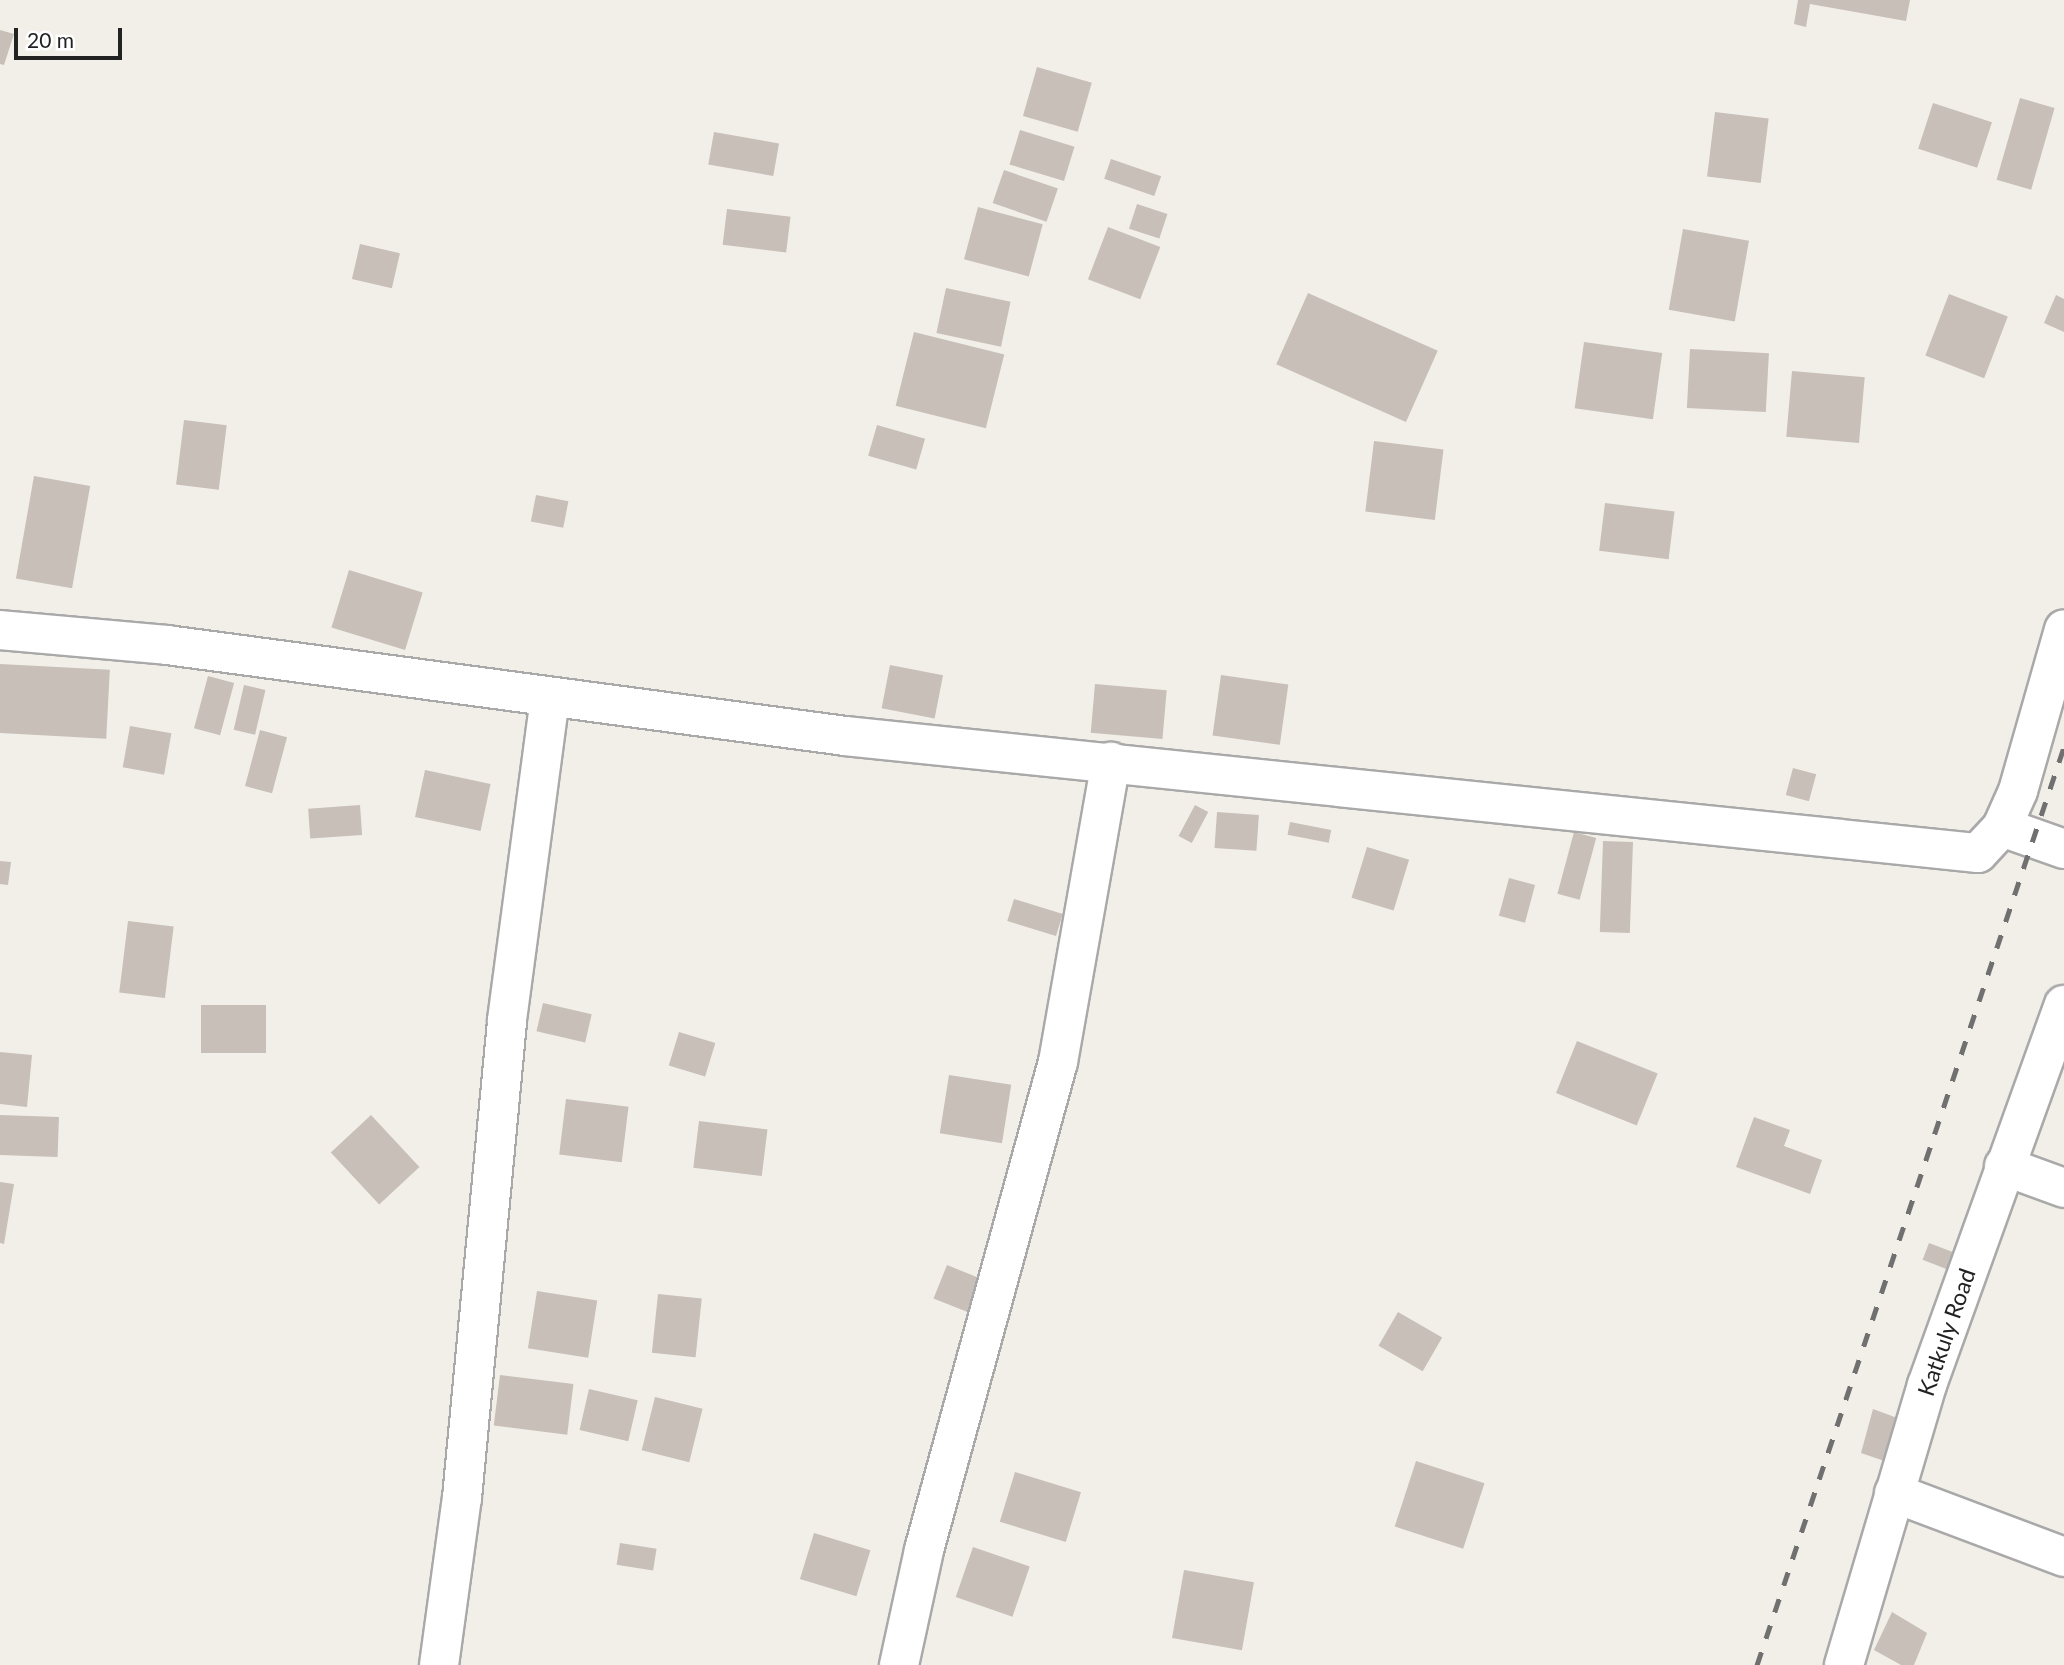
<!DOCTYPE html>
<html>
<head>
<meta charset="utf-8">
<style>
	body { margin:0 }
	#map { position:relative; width:2064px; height:1665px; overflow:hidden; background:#f2efe9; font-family:Lato,sans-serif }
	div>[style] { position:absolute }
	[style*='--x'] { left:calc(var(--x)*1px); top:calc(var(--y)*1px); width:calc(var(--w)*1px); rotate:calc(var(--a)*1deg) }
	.building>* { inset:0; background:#c7bfb8; transform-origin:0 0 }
	.roads { filter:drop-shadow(2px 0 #a9a9a9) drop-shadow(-2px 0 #a9a9a9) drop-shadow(0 2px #a9a9a9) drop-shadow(0 -2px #a9a9a9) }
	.minor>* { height:38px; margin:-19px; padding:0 19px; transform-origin:19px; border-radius:19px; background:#fff }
	.rail>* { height:5px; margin-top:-2.5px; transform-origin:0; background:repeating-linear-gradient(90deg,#707070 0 14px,transparent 0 28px) }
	span { translate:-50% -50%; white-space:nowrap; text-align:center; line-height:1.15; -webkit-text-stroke:5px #fff; paint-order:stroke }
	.street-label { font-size:23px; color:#222 }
	.scale { position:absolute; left:14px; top:28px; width:108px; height:32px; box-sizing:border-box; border:4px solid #222; border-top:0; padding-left:9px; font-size:21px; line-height:24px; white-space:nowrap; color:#222; -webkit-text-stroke:5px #fff; paint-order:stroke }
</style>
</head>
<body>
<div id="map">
	<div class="building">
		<div style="clip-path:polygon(1798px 0,1910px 0,1906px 21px,1810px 4px,1806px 27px,1794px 24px)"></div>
		<div style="clip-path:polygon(0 30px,14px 34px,4px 65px,0 64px)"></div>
		<div style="left:1037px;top:67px;width:57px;height:51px;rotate:16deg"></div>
		<div style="left:2020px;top:98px;width:36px;height:85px;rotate:16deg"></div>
		<div style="left:1933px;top:103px;width:62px;height:48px;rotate:18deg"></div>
		<div style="left:1715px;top:112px;width:54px;height:65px;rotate:7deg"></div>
		<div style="left:1020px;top:130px;width:57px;height:36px;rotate:17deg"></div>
		<div style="left:714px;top:132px;width:66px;height:33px;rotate:10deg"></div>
		<div style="left:1111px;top:159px;width:53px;height:21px;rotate:19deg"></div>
		<div style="left:1004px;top:170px;width:57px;height:35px;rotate:19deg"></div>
		<div style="left:1137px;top:204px;width:32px;height:26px;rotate:18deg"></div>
		<div style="left:978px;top:207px;width:67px;height:54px;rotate:15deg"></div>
		<div style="left:727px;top:209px;width:64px;height:36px;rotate:7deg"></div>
		<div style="left:1108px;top:227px;width:56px;height:56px;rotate:21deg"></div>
		<div style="left:1683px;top:229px;width:67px;height:82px;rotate:10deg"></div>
		<div style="left:360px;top:244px;width:41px;height:36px;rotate:13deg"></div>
		<div style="left:946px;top:288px;width:66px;height:46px;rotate:12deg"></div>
		<div style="left:1308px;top:293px;width:142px;height:78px;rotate:24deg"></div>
		<div style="left:1949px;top:294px;width:63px;height:66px;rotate:21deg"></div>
		<div style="clip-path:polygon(2056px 295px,2064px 299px,2064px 332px,2044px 323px)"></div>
		<div style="left:914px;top:332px;width:93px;height:76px;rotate:14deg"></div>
		<div style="left:1584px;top:342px;width:79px;height:67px;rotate:8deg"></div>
		<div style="left:1690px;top:349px;width:79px;height:59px;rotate:3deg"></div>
		<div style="left:1792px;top:371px;width:73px;height:66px;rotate:5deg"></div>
		<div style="left:184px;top:420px;width:43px;height:65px;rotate:7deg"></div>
		<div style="left:877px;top:425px;width:50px;height:32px;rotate:16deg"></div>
		<div style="left:1374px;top:441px;width:70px;height:71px;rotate:7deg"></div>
		<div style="left:34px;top:476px;width:57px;height:104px;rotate:10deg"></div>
		<div style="left:536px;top:495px;width:33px;height:27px;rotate:11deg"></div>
		<div style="left:1605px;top:503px;width:70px;height:48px;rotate:7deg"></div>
		<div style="left:349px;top:570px;width:77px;height:60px;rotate:17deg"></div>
		<div style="left:0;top:664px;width:110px;height:69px;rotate:3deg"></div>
		<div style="left:890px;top:665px;width:54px;height:44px;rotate:11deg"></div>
		<div style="left:1221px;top:675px;width:68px;height:61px;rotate:8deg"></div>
		<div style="left:208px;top:676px;width:27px;height:54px;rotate:15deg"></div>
		<div style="left:1095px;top:684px;width:72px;height:49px;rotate:5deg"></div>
		<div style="left:244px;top:685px;width:22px;height:46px;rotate:13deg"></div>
		<div style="left:130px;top:726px;width:42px;height:42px;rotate:10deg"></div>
		<div style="left:260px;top:730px;width:28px;height:58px;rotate:15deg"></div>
		<div style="left:1793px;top:768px;width:24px;height:28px;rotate:15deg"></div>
		<div style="left:425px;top:770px;width:67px;height:48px;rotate:12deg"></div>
		<div style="left:360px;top:805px;width:30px;height:52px;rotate:86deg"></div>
		<div style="left:1195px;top:805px;width:15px;height:35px;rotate:28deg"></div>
		<div style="left:1217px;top:812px;width:42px;height:36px;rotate:4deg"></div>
		<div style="left:1290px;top:822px;width:42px;height:13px;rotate:11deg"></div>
		<div style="left:1574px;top:832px;width:23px;height:64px;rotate:15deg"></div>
		<div style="left:1603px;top:841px;width:30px;height:91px;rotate:2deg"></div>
		<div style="left:1367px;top:847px;width:44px;height:53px;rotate:17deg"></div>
		<div style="clip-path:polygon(0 861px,11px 862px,8px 885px,0 884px)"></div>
		<div style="left:1509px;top:878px;width:27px;height:39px;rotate:15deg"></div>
		<div style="left:1014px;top:899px;width:51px;height:23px;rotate:17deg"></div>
		<div style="left:128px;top:921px;width:46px;height:72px;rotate:7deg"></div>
		<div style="left:543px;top:1003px;width:50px;height:29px;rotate:13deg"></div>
		<div style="left:266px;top:1005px;width:48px;height:65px;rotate:90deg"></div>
		<div style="left:679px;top:1032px;width:38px;height:35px;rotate:17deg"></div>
		<div style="left:1577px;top:1041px;width:87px;height:56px;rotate:22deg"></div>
		<div style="clip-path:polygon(0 1052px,32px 1055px,27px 1107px,0 1104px)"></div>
		<div style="left:949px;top:1075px;width:63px;height:59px;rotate:9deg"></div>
		<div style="left:566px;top:1099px;width:63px;height:56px;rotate:7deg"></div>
		<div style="left:0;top:1115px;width:59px;height:40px;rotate:2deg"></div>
		<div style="left:371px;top:1115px;width:71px;height:55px;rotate:47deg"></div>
		<div style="clip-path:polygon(1754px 1117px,1790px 1130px,1784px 1146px,1822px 1160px,1810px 1194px,1736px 1167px)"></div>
		<div style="left:699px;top:1121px;width:69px;height:47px;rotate:7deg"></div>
		<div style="clip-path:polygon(0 1182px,14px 1184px,4px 1244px,0 1243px)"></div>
		<div style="left:1929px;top:1243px;width:31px;height:18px;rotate:21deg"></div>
		<div style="left:947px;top:1265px;width:38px;height:36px;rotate:22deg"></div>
		<div style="left:537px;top:1291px;width:61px;height:58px;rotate:9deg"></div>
		<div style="left:658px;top:1294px;width:44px;height:59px;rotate:6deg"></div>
		<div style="left:1398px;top:1312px;width:51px;height:39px;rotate:30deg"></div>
		<div style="left:500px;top:1375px;width:74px;height:51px;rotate:7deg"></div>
		<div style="left:589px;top:1389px;width:50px;height:42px;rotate:13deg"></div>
		<div style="left:655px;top:1397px;width:49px;height:55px;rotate:14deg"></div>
		<div style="clip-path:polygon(1873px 1409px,1900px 1419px,1896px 1465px,1861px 1453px)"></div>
		<div style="left:1416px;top:1461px;width:72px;height:69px;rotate:18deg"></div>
		<div style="left:1015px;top:1472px;width:69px;height:52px;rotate:17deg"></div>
		<div style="left:814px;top:1533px;width:59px;height:48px;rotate:17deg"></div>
		<div style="left:620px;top:1543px;width:37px;height:22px;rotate:9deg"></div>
		<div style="left:973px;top:1547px;width:60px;height:53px;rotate:19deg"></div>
		<div style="left:1184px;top:1570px;width:71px;height:69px;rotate:10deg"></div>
		<div style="clip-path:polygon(1892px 1612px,1927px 1633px,1914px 1665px,1901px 1665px,1874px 1650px)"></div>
	</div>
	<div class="roads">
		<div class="minor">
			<div style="--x:0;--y:630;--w:168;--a:5.1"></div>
			<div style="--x:167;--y:645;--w:684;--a:7.64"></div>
			<div style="--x:845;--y:736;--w:1139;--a:5.9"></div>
			<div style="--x:1978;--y:853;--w:35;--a:-47"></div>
			<div style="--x:2002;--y:827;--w:39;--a:-66"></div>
			<div style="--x:2018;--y:791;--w:168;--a:-74.1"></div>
			<div style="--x:2002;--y:827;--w:66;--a:19.5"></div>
			<div style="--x:2004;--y:1166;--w:64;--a:20.1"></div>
			<div style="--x:1894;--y:1493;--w:182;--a:20.6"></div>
			<div style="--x:439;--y:1665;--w:169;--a:-82.2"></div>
			<div style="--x:462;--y:1498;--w:480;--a:-84.6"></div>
			<div style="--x:507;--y:1020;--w:324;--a:-82.4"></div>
			<div style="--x:899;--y:1665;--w:118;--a:-77.7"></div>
			<div style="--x:924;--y:1550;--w:506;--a:-74.65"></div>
			<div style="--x:1058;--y:1062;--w:305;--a:-80"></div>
			<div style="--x:1844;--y:1665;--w:292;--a:-73.5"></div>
			<div style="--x:1927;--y:1385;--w:404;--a:-70.2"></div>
		</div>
	</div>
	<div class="rail">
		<div style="--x:1757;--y:1665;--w:968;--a:-71.51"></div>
	</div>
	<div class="street-label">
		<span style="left:1946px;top:1332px;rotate:-71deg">Katkuly Road</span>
	</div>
	<div class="scale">20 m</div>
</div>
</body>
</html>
